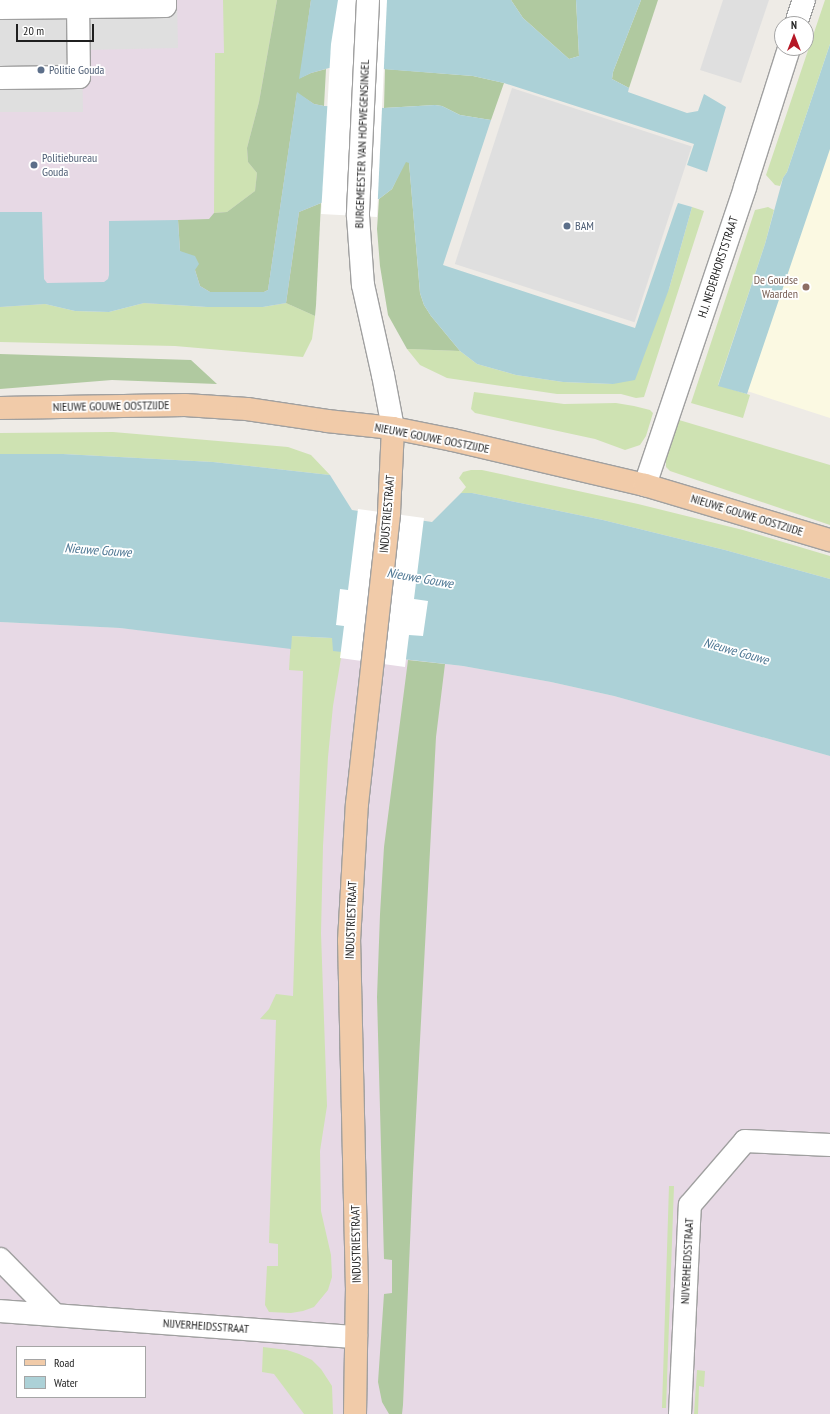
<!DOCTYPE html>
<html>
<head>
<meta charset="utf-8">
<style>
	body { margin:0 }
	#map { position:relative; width:830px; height:1414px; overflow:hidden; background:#eeebe6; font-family:"PT Sans Narrow",sans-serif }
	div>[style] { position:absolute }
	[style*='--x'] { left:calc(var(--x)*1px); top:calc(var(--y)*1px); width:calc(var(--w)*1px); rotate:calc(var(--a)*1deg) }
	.industrial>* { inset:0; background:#e7d9e5 }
	.education>* { inset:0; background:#fbf9e2 }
	.grass>* { inset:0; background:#cee2b2 }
	.forest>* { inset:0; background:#b0c9a0 }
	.parking>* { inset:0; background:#dfdfdf; transform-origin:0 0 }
	.water>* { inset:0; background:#acd1d7 }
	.pier>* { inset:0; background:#fff }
	.roads { filter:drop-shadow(1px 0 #a0a0a0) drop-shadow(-1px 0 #a0a0a0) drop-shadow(0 1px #a0a0a0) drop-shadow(0 -1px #a0a0a0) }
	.minor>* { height:22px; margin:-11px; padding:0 11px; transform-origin:11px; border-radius:11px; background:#fff }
	.major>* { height:22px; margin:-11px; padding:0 11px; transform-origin:11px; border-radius:11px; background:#f1cba9 }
	.dots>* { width:11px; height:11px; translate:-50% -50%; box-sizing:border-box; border:2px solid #fff; border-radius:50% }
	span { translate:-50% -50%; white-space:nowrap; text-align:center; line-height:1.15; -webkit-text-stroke:3.5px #fff; paint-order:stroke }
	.service-label { font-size:12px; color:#4e5e75 }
	.left { translate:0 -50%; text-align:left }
	.street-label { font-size:12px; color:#1f1f1f }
	.education-label { font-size:12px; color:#785e54 }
	.right { translate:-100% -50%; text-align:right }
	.water-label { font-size:13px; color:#4f7894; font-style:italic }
	.legend { position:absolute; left:16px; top:1346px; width:130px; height:52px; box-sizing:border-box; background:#fff; border:1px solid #a5a5a5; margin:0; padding:5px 7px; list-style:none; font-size:12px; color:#1f1f1f }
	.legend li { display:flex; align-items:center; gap:8px; height:20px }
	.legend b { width:20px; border:1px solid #a5a5a5 }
	.north { position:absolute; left:774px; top:16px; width:40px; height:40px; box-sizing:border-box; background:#fff; border:1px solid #a5a5a5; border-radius:50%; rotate:0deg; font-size:11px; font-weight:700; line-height:16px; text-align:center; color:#1f1f1f }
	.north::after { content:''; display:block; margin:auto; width:14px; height:18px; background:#b61826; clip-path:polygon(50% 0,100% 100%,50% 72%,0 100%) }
	.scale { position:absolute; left:16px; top:24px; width:78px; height:18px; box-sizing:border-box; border:2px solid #1f1f1f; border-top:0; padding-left:5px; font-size:12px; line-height:14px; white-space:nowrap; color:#1f1f1f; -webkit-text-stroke:3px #fff; paint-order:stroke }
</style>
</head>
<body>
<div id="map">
	<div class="industrial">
		<div style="clip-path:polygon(0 0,328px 0,309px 305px,45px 304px,0 307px)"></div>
		<div style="clip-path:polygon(evenodd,0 622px,120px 628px,463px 666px,551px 682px,614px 696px,830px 756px,830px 1414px,0 1414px,0 622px,17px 1347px,145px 1347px,145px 1397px,17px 1397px,17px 1347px)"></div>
	</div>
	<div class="education">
		<div style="clip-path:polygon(830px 26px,830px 418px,747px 391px,816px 183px,782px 173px)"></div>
	</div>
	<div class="grass">
		<div style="clip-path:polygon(223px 0,277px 0,259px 102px,247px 148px,248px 162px,257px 173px,255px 191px,227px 212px,214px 213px,215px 53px,224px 53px)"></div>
		<div style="clip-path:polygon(825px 0,830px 0,830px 44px,787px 172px,783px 178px,780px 186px,775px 185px,766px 175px)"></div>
		<div style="clip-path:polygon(692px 207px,704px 211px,644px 397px,636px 398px,621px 394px,557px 394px,447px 378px,420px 365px,407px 349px,460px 351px,477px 364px,516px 375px,563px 382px,613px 384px,669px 289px)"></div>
		<div style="clip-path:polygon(768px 207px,774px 210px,765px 244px,718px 385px,750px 395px,743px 418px,691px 403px,755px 210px)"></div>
		<div style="clip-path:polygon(144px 303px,207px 307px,263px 307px,286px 303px,315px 316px,312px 339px,303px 357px,175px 346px,0 342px,0 307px,45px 304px,75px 311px,109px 312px)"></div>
		<div style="clip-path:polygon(474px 392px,564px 404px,616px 403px,634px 406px,650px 410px,653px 413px,646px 436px,640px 445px,625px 450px,595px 439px,475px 413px,471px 409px)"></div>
		<div style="clip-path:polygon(679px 420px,830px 465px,830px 525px,670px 471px,666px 467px,666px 454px,677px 421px)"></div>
		<div style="clip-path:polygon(113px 432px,288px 447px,311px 455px,330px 475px,213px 462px,63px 454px,0 454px,0 433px)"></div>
		<div style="clip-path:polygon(471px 470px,482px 470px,638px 504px,743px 530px,830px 556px,830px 579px,725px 550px,603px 520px,472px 493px,461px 493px,466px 487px,459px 478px,463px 472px)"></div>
		<div style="clip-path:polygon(291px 636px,332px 638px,342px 652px,333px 706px,328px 757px,323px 846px,321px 933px,327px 1106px,320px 1151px,321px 1211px,331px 1255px,332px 1277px,328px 1290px,314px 1307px,303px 1311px,291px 1313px,269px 1312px,265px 1305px,267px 1266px,278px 1266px,278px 1244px,269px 1243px,276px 1020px,260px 1019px,269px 1009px,276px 994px,293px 996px,303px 671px,289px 670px)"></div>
		<div style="clip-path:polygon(669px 1186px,674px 1186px,666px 1408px,662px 1408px)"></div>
		<div style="clip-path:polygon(263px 1347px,287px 1350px,299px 1354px,312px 1360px,321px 1369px,332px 1386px,333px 1414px,304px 1414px,274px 1374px,262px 1372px)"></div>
		<div style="clip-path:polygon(697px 1370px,705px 1371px,704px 1387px,699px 1386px,698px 1414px,694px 1414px)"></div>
	</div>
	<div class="forest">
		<div style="clip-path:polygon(277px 0,311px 0,300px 78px,311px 73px,326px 69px,324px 106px,314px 104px,297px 93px,268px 290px,264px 292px,210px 292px,200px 286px,195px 270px,180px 251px,178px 220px,209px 219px,214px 213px,227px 212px,255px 191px,257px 173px,248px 162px,247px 148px,259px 102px)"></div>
		<div style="clip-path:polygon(511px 0,576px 0,579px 56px,569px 59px,523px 18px)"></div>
		<div style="clip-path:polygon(641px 0,658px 0,629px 88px,612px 79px,613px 72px)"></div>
		<div style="clip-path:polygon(385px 69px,473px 76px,504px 83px,491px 120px,460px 115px,442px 106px,435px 105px,384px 108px)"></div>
		<div style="clip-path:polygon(405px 162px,409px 162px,420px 293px,424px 305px,431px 316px,460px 351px,407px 349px,388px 315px,380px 266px,377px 229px,379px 199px,392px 189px)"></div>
		<div style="clip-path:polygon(321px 203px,316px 305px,315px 316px,286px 303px,299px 212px)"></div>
		<div style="clip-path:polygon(0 354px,191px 360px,217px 384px,112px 380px,0 389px)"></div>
		<div style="clip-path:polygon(408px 660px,445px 664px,436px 737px,413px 1173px,403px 1405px,402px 1414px,389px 1414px,382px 1402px,378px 1382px,384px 1294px,392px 1293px,392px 1260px,384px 1259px,377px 997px,380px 914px,384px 847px)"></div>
	</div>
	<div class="parking">
		<div style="clip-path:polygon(0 0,177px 0,178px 48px,82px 50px,83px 112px,0 112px)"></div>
		<div style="clip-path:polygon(723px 0,769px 0,741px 83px,700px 70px)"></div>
		<div style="left:512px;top:88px;width:189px;height:185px;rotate:18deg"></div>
	</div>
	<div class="water">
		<div style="clip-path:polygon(311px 0,511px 0,523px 18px,569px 59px,579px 56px,576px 0,641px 0,613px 72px,612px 79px,629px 88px,628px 92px,687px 113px,698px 111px,704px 94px,726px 107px,707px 172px,687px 165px,694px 144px,504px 83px,473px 76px,369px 68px,329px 68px,311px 73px,299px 79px)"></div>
		<div style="clip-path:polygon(830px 44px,830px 149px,747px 394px,718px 386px,765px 244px,783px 178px,787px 172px)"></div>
		<div style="clip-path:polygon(297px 92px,314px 104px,324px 106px,384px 108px,435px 105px,442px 106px,460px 115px,491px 120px,443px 265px,635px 328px,676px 208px,678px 203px,692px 207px,669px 289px,635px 380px,613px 384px,563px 382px,516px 375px,477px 364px,460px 351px,431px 316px,424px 305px,420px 293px,409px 163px,406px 162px,392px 189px,379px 199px,321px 203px,299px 212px,286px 303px,263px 307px,207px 307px,144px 303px,109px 312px,75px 311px,45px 304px,0 307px,0 212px,42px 212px,44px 279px,47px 283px,104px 282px,108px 279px,109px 275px,109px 221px,178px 220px,180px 251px,195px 256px,199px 264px,195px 270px,200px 286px,210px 292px,264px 292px,268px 290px)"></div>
		<div style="clip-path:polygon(0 454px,63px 454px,213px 462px,330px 475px,352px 510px,432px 522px,461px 493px,472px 493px,603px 520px,725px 550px,830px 579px,830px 756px,614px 696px,551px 682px,463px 666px,333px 651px,332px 638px,292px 636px,291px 649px,120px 628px,0 622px)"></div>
	</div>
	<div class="pier">
		<div style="clip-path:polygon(338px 0,387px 0,377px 217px,321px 214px,331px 44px)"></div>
		<div style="clip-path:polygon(358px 509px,424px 518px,414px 599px,428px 601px,423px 636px,409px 635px,405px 667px,340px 658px,344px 626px,336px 625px,340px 589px,348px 590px)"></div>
	</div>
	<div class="roads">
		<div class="minor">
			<div style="--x:368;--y:0;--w:216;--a:92.7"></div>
			<div style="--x:358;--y:216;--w:69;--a:85.9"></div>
			<div style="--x:363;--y:285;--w:92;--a:77.5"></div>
			<div style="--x:383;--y:375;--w:54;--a:79.3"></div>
			<div style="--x:0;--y:8;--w:165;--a:-0.7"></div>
			<div style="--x:165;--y:6;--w:6;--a:-90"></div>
			<div style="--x:796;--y:24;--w:25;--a:-72"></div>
			<div style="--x:0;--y:78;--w:79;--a:-0.7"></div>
			<div style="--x:79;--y:77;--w:70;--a:-90.8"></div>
			<div style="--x:645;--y:485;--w:314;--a:-71.4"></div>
			<div style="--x:745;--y:187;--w:146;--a:-72.4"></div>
			<div style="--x:0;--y:1259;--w:78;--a:45.5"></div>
			<div style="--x:0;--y:1311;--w:357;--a:4.2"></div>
			<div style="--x:680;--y:1414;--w:209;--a:-87.3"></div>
			<div style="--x:690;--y:1205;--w:84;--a:-49.3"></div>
			<div style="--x:745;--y:1141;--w:85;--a:2.7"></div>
		</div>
		<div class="major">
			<div style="--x:0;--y:408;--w:185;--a:-0.9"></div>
			<div style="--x:185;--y:405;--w:62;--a:3.7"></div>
			<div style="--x:247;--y:409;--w:81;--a:8.5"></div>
			<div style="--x:327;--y:421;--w:66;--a:6.1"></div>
			<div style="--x:393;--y:428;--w:61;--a:11.3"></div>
			<div style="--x:453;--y:440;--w:197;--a:13.2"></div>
			<div style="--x:645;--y:485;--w:193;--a:16.6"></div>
			<div style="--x:355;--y:1414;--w:124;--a:-89.1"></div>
			<div style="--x:357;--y:1290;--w:349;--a:-91.3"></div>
			<div style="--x:349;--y:941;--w:137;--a:-86.7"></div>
			<div style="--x:357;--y:804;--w:293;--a:-83.7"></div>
			<div style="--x:389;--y:513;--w:85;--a:-87.3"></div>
		</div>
	</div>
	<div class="dots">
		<div style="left:41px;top:70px;background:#5c6f8a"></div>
		<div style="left:34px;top:165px;background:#5c6f8a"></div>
		<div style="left:567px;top:226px;background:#5c6f8a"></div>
		<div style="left:806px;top:287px;background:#8d6e63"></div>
	</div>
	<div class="service-label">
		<span class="left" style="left:49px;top:70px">Politie Gouda</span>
		<span class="left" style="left:42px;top:165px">Politiebureau<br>Gouda</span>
		<span class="left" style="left:575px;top:226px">BAM</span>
	</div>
	<div class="street-label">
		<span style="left:362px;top:144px;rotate:-88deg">BURGEMEESTER VAN HOFWEGENSINGEL</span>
		<span style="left:718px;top:267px;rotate:-72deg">H.J. NEDERHORSTSTRAAT</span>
		<span style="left:111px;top:406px;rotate:-1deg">NIEUWE GOUWE OOSTZIJDE</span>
		<span style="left:432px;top:438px;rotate:11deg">NIEUWE GOUWE OOSTZIJDE</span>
		<span style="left:387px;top:514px;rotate:-85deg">INDUSTRIESTRAAT</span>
		<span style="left:747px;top:515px;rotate:17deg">NIEUWE GOUWE OOSTZIJDE</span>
		<span style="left:351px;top:920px;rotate:-88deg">INDUSTRIESTRAAT</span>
		<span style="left:356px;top:1244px;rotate:-91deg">INDUSTRIESTRAAT</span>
		<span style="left:687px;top:1261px;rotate:-87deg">NIJVERHEIDSSTRAAT</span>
		<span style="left:206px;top:1326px;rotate:4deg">NIJVERHEIDSSTRAAT</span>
	</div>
	<div class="education-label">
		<span class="right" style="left:798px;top:287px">De Goudse<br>Waarden</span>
	</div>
	<div class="water-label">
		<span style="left:98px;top:551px;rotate:4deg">Nieuwe Gouwe</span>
		<span style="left:420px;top:579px;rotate:10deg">Nieuwe Gouwe</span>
		<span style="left:736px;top:652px;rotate:16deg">Nieuwe Gouwe</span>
	</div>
	<ul class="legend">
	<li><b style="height:5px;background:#f1cba9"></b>Road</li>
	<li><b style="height:11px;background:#acd1d7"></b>Water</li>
	</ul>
	<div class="north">N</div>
	<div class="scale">20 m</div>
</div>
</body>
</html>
